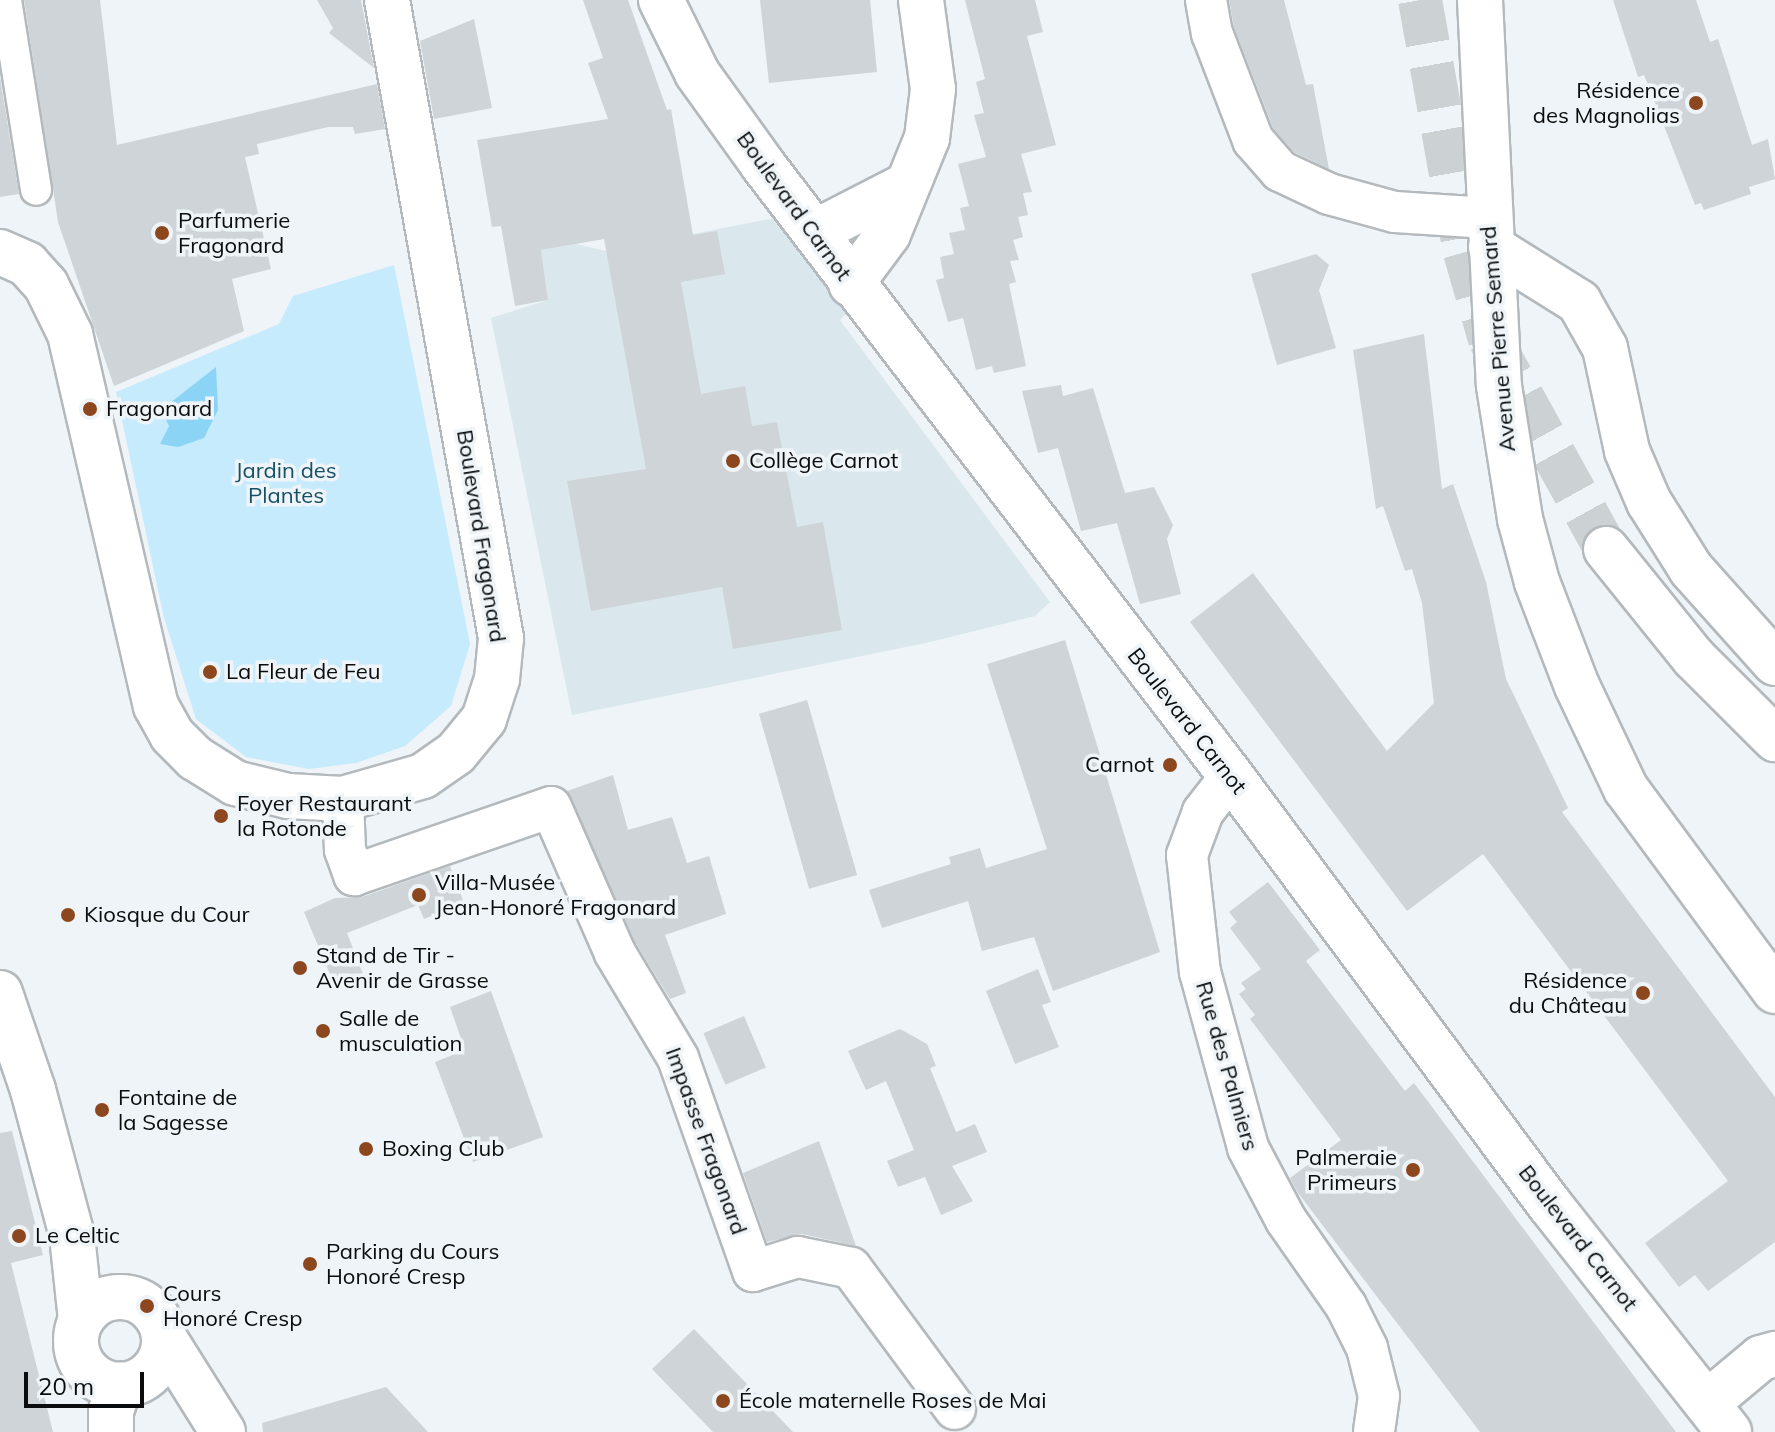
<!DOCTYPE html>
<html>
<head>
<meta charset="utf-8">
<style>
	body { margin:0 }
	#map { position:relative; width:1775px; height:1432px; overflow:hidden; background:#eef4f7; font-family:Mulish,sans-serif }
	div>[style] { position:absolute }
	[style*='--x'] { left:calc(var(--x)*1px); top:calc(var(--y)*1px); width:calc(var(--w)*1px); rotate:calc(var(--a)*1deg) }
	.built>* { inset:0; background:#dae8ee }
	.green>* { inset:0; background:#c6ebfc }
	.water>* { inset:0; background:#8cd4f5 }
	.building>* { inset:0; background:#ced4d7; transform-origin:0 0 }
	.secondary-tunnel>* { height:44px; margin-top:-22px; transform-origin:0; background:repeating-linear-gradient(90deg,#ccd1d4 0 44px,transparent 0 66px) }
	.roads { filter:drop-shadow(2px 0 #b3b9bc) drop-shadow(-2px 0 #b3b9bc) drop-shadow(0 2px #b3b9bc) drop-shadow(0 -2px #b3b9bc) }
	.pedestrian>* { height:30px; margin:-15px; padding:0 15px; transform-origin:15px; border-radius:15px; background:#fff }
	.minor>* { height:40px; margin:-20px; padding:0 20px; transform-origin:20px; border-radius:20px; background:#fff }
	.tertiary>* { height:44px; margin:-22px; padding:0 22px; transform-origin:22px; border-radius:22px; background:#fff }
	.secondary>* { height:44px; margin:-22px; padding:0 22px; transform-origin:22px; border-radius:22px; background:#fff }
	.primary>* { height:44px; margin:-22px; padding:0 22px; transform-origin:22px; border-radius:22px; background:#fff }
	.primary>.ring { margin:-22px; padding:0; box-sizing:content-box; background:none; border:44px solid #fff; border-radius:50% }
	.dots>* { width:22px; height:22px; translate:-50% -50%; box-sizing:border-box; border:4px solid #eef4f7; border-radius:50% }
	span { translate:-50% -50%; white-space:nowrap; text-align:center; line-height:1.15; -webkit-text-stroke:7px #eef4f7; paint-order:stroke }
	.poi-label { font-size:22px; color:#0a0c0d }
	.right { translate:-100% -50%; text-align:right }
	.left { translate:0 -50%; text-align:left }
	.street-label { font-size:22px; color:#0a0c0d }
	.park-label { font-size:22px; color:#155066 }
	.scale { position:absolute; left:24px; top:1372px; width:120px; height:36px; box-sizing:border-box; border:4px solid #0a0c0d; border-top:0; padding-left:10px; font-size:24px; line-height:28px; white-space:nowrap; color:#0a0c0d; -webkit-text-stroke:6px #eef4f7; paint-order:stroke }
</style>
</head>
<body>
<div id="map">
	<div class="built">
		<div style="clip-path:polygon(785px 216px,846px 314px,840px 320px,1050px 602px,1035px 616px,926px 643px,572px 715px,491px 318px,548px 300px,541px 250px,576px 244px,606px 251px)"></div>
	</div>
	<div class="green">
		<div style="clip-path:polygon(394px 265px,470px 644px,451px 706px,405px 746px,356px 763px,309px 769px,246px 757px,196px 719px,164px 618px,116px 392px,279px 324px,293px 296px)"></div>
	</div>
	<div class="water">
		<div style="clip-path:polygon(216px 367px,218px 410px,204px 438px,178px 447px,160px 444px,169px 426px,161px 410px)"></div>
	</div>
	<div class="building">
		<div style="clip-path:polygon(24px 0,100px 0,117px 145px,377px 84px,385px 129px,355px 134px,353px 127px,328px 127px,257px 144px,259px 154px,245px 157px,271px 269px,232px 279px,244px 331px,114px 386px,58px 222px)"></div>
		<div style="clip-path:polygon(317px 0,361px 0,374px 68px,329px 33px,333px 28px)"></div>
		<div style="clip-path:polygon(583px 0,628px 0,667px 110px,671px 109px,693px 235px,717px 231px,725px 274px,681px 282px,701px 394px,745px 386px,752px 426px,777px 422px,797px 527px,823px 522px,842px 630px,733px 649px,722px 587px,591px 611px,567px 481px,646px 469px,604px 239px,541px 250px,548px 300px,515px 306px,501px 226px,492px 227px,477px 140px,608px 119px,588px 63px,603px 58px)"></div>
		<div style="clip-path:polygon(760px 0,870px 0,877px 72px,769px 83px)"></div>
		<div style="clip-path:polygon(965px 0,1035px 0,1043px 32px,1027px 36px,1056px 145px,1021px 154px,1032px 192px,1023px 193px,1028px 215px,1018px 217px,1023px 237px,1013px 240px,1019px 260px,1010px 261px,1016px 282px,1009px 284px,1026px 366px,994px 373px,992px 366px,976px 370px,963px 318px,948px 322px,936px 280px,944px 278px,940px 257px,954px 254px,949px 233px,965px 230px,960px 208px,969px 206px,958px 164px,986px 157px,974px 115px,984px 113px,976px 82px,985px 79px)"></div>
		<div style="clip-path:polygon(1229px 0,1284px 0,1306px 85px,1313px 84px,1329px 169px,1294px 152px,1273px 128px,1234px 27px)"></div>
		<div style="clip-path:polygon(1613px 0,1696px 0,1710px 42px,1718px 39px,1752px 145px,1768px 139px,1775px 179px,1749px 187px,1751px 194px,1704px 210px,1701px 203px,1695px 205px,1644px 75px,1638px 77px)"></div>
		<div style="clip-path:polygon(474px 19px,492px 108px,434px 119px,420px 41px)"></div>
		<div style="clip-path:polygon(0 77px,19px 194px,0 197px)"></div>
		<div style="clip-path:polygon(1316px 254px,1329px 265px,1319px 290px,1336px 348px,1277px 365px,1251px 274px)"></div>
		<div style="clip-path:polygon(1424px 334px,1442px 489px,1453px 484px,1486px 582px,1506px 679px,1568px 808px,1562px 812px,1775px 1097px,1775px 1242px,1708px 1291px,1695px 1275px,1679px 1287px,1645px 1243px,1728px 1181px,1483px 854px,1407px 911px,1190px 622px,1253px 573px,1387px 751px,1434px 703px,1422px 603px,1412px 569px,1405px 571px,1383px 506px,1376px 509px,1353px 350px)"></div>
		<div style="clip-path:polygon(1061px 385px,1063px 396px,1093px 388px,1125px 493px,1154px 487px,1173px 525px,1167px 539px,1181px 594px,1140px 604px,1117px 523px,1081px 531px,1058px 448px,1038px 453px,1022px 391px)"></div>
		<div style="clip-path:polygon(1065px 640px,1160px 952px,1053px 991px,1034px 937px,982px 951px,968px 901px,882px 928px,869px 890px,951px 864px,949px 857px,980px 848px,986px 868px,1047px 849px,987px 664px)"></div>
		<div style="left:807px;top:700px;width:182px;height:50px;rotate:74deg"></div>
		<div style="clip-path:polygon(613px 775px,628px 830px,672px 817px,687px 863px,709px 856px,726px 914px,665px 935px,686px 993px,670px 999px,635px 942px,567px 791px)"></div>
		<div style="clip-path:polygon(450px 866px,464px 903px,424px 919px,418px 905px,347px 933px,363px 974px,334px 984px,304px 912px,335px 898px,362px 897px)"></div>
		<div style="clip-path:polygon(1268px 882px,1320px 950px,1306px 961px,1405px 1091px,1414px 1083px,1676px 1432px,1480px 1432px,1298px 1193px,1290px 1178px,1341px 1140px,1250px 1019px,1255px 1015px,1239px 994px,1246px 989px,1241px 983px,1261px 969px,1230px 928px,1237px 922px,1229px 912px)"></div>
		<div style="clip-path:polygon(1038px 969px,1051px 1002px,1042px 1005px,1059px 1047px,1015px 1064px,986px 991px)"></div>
		<div style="clip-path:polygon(491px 991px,543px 1137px,473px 1162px,435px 1062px,465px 1050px,450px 1007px)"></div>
		<div style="left:744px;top:1016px;width:56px;height:44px;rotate:67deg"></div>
		<div style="clip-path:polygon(900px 1029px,927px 1044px,936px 1066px,930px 1068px,956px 1132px,975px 1124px,987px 1152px,952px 1166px,973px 1201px,941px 1215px,925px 1177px,898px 1187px,887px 1161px,914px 1150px,886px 1081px,866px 1090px,848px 1051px)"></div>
		<div style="clip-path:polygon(12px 1131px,43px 1255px,11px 1263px,53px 1432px,0 1432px,0 1133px)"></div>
		<div style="clip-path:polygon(819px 1141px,856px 1246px,802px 1234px,767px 1242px,743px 1173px)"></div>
		<div style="clip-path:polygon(694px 1329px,793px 1432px,713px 1432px,652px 1369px)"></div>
		<div style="clip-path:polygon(386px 1387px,428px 1432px,263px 1432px,262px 1423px)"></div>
	</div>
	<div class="secondary-tunnel">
		<div style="--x:1420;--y:0;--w:256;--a:79.9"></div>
		<div style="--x:1465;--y:252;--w:91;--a:74"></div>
		<div style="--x:1490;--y:339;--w:240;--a:61.1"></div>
	</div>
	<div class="roads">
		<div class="pedestrian">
			<div style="--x:6;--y:0;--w:192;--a:81"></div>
		</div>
		<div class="minor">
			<div style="--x:1206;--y:0;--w:34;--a:80"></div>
			<div style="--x:1212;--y:33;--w:115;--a:69"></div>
			<div style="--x:1253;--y:140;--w:41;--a:48.9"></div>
			<div style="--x:1280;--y:171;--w:54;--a:25.1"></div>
			<div style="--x:1329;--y:194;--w:68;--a:15.3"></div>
			<div style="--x:1395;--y:212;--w:93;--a:3.7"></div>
			<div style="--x:1231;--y:776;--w:46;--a:127.9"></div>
			<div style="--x:1203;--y:812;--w:46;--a:110.4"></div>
			<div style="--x:1187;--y:855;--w:118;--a:83.7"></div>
			<div style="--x:1200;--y:972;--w:182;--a:74.7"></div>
			<div style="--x:1248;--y:1148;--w:81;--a:62.2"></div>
			<div style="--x:1286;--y:1220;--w:105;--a:55.1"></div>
			<div style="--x:1346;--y:1306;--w:47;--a:63.4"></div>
			<div style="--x:1367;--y:1348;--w:49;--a:76"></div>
			<div style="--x:1379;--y:1396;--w:36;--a:98"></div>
			<div style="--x:343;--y:799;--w:51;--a:87.8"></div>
			<div style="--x:345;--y:850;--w:27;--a:70"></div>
			<div style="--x:354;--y:875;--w:208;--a:-19"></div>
			<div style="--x:551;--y:807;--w:159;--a:66.3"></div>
			<div style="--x:615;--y:953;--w:122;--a:59"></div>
			<div style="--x:678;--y:1058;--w:226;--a:70.6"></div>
			<div style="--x:753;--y:1271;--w:47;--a:-17.3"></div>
			<div style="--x:798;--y:1257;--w:54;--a:11.7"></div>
			<div style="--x:851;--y:1268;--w:175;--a:53.6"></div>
		</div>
		<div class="tertiary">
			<div style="--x:1480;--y:0;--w:386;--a:87.2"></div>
			<div style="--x:1499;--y:386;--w:135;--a:81"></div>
			<div style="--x:1520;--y:519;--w:65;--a:74.9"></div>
			<div style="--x:1537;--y:582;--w:111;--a:69"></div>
			<div style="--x:1577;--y:686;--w:114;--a:64.6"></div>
			<div style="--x:1626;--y:789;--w:251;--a:53.6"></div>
			<div style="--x:815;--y:232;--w:99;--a:-27.1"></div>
			<div style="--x:851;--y:284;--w:62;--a:-53.5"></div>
			<div style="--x:888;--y:234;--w:104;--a:-67.9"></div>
			<div style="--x:927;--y:138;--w:49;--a:-83"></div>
			<div style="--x:933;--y:89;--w:90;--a:-97.7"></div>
			<div style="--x:1707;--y:1403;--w:70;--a:-39.8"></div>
			<div style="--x:1761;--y:1358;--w:15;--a:-16"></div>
		</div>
		<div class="secondary">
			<div style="--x:661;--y:0;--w:81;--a:63.7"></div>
			<div style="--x:697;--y:73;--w:113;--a:54.3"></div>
			<div style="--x:763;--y:165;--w:770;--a:52.55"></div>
			<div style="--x:1231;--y:776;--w:535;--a:53.37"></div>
			<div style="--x:1550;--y:1205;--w:289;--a:51.7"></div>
			<div style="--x:1491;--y:247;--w:104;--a:32"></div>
			<div style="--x:1579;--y:302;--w:53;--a:60.5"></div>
			<div style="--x:1605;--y:348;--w:105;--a:77.9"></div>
			<div style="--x:1627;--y:451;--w:56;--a:66.7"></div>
			<div style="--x:1649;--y:502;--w:79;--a:57.9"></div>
			<div style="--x:1691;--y:569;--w:126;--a:48.2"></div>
			<div style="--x:0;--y:252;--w:30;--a:24"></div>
			<div style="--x:27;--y:264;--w:28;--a:48"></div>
			<div style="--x:46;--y:285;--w:55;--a:63.9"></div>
			<div style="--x:70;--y:334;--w:382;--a:77"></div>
			<div style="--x:156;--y:706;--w:33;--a:61"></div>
			<div style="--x:172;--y:735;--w:33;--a:45"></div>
			<div style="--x:195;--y:758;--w:47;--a:32"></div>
			<div style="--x:235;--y:783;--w:55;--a:13.8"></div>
			<div style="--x:288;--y:796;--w:55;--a:3.1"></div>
			<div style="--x:343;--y:799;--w:83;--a:-16"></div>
			<div style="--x:423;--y:776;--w:40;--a:-34.9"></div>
			<div style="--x:456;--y:753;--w:44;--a:-50.5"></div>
			<div style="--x:484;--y:719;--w:42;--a:-72"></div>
			<div style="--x:497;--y:679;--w:41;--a:-84.4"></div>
			<div style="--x:501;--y:638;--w:648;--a:-100.13"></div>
			<div style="--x:1606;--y:549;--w:140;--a:51.1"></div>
			<div style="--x:1694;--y:658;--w:115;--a:45"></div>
			<div style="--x:111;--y:1432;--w:21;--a:-90"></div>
			<div style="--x:111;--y:1411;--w:28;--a:-71"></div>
		</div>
		<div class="primary">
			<div style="--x:0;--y:993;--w:102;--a:71.2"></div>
			<div style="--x:33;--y:1090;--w:151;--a:75"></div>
			<div style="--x:72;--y:1236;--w:84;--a:83.9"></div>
			<div class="ring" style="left:76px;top:1297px;width:44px;height:44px"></div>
			<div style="--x:164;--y:1338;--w:111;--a:57.9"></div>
		</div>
	</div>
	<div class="dots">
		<div style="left:1696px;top:103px;background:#8c471e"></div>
		<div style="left:162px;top:233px;background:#8c471e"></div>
		<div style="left:90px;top:409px;background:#8c471e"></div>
		<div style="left:733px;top:461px;background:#8c471e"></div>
		<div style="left:210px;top:672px;background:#8c471e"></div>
		<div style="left:1170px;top:765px;background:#8c471e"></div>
		<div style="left:221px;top:816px;background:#8c471e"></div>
		<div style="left:419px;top:895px;background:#8c471e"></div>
		<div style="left:68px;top:915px;background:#8c471e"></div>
		<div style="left:300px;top:968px;background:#8c471e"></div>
		<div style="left:1643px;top:993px;background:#8c471e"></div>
		<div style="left:323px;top:1031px;background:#8c471e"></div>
		<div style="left:102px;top:1110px;background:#8c471e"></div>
		<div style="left:366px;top:1149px;background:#8c471e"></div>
		<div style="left:1413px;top:1170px;background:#8c471e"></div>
		<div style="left:19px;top:1236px;background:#8c471e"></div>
		<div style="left:310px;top:1264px;background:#8c471e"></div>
		<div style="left:147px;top:1306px;background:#8c471e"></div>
		<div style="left:723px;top:1401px;background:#8c471e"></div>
	</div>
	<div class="poi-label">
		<span class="right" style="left:1680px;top:103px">Résidence<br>des Magnolias</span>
		<span class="left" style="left:178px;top:233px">Parfumerie<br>Fragonard</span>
		<span class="left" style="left:106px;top:409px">Fragonard</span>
		<span class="left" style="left:749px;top:461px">Collège Carnot</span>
		<span class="left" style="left:226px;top:672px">La Fleur de Feu</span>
		<span class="right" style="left:1154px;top:765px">Carnot</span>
		<span class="left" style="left:237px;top:816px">Foyer Restaurant<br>la Rotonde</span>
		<span class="left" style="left:435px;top:895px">Villa-Musée<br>Jean-Honoré Fragonard</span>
		<span class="left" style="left:84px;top:915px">Kiosque du Cour</span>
		<span class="left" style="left:316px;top:968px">Stand de Tir -<br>Avenir de Grasse</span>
		<span class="right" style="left:1627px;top:993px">Résidence<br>du Château</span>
		<span class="left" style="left:339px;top:1031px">Salle de<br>musculation</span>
		<span class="left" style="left:118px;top:1110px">Fontaine de<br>la Sagesse</span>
		<span class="left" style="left:382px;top:1149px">Boxing Club</span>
		<span class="right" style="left:1397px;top:1170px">Palmeraie<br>Primeurs</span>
		<span class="left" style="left:35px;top:1236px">Le Celtic</span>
		<span class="left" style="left:326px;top:1264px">Parking du Cours<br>Honoré Cresp</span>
		<span class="left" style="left:163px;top:1306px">Cours<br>Honoré Cresp</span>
		<span class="left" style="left:739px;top:1401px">École maternelle Roses de Mai</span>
	</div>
	<div class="street-label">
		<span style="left:794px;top:206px;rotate:54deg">Boulevard Carnot</span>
		<span style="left:1498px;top:339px;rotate:-95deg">Avenue Pierre Semard</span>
		<span style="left:481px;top:536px;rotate:81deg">Boulevard Fragonard</span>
		<span style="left:1187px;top:721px;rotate:52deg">Boulevard Carnot</span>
		<span style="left:1227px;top:1066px;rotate:74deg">Rue des Palmiers</span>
		<span style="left:706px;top:1141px;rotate:70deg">Impasse Fragonard</span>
		<span style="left:1578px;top:1238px;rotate:52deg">Boulevard Carnot</span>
	</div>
	<div class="park-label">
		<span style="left:286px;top:483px">Jardin des<br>Plantes</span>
	</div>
	<div class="scale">20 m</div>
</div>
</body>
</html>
